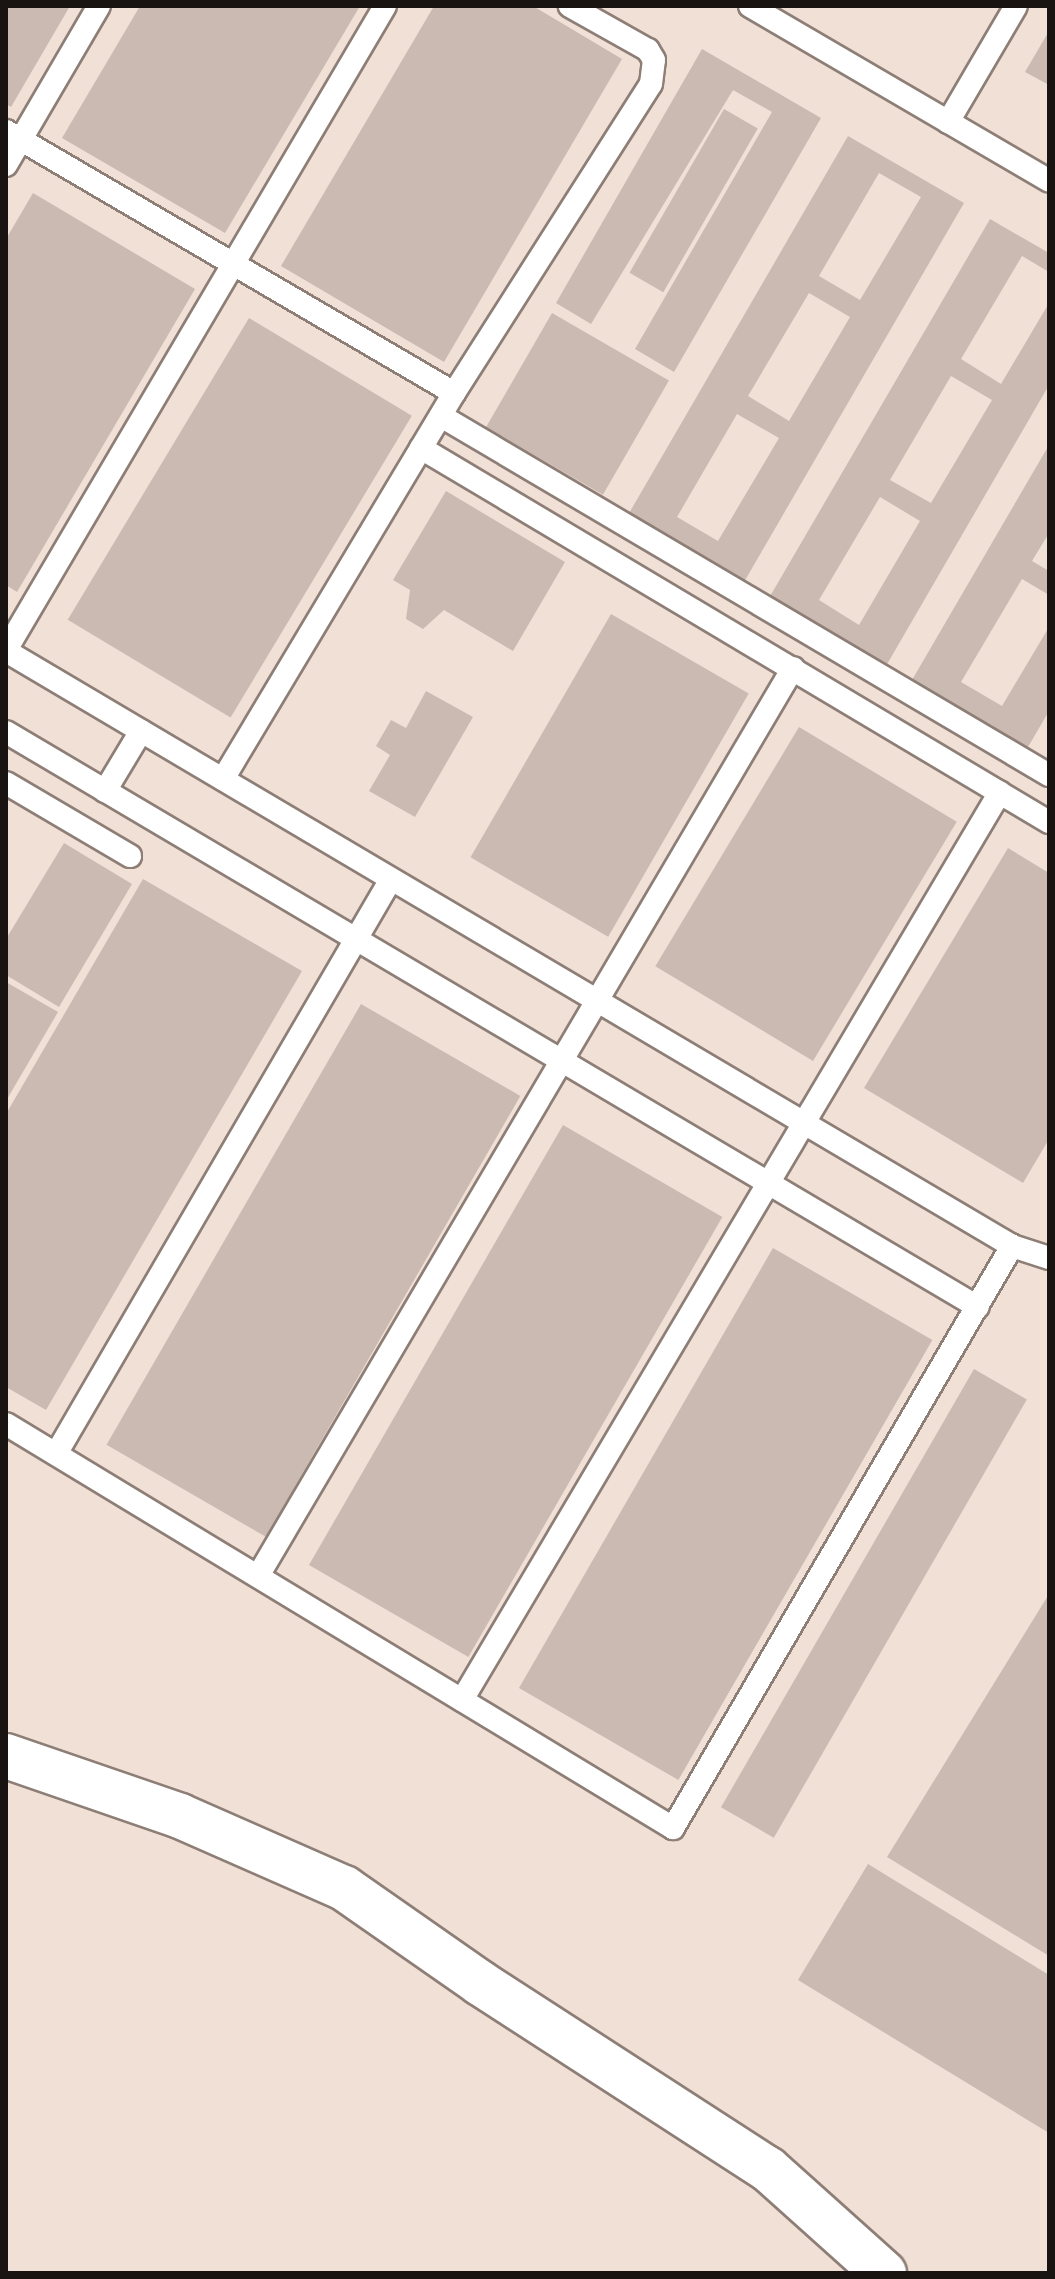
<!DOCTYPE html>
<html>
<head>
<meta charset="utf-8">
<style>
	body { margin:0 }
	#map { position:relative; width:1055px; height:2279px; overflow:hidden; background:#f0e0d6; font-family:"Golos Text",sans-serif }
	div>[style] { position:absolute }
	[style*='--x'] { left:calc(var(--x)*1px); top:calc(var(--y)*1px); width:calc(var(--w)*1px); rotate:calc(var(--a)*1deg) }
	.building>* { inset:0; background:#cabab1; transform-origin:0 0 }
	.roads { filter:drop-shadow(2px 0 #8d7e76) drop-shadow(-2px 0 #8d7e76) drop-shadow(0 2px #8d7e76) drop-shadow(0 -2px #8d7e76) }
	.service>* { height:22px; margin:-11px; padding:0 11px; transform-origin:11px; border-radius:11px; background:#fff }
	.minor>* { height:44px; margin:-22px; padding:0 22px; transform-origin:22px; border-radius:22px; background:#fff }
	span { translate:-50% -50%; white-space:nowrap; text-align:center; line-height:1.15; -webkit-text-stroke:6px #fff; paint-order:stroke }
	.frame { position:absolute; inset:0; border:8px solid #191411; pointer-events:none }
</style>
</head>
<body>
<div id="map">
	<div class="building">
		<div style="clip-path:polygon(6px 6px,70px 6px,11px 107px,6px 104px)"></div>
		<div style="clip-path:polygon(140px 6px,360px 6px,225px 233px,62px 138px)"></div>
		<div style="clip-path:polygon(434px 6px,533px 6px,622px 59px,444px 362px,281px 266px)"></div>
		<div style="clip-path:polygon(1049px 31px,1049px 85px,1025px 72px)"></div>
		<div style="clip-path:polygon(702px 49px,821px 118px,674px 372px,635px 349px,772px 112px,733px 90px,591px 324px,556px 303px)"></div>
		<div style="left:724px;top:109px;width:39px;height:189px;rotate:30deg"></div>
		<div style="clip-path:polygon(evenodd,848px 136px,964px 203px,744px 582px,628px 515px,848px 136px,879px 173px,921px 197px,860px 300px,819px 276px,879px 173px,848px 136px,809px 293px,850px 317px,789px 421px,748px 396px,809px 293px,848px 136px,737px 414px,779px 438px,718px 541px,677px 517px,737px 414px)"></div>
		<div style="clip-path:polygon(33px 193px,195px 289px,17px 592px,6px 585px,6px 239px)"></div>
		<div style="clip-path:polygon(evenodd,990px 219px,1049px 253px,1049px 272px,1022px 256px,961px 359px,1001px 384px,1049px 303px,1049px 385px,886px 666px,769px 598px,990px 219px,951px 376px,992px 400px,931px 503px,890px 480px,951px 376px,990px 219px,880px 497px,920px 521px,859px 625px,819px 600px,880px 497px)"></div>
		<div style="left:552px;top:313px;width:135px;height:132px;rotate:30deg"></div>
		<div style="left:249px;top:318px;width:190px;height:352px;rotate:31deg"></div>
		<div style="clip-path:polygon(1049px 445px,1049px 533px,1032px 561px,1049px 571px,1049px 595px,1022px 579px,961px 682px,1002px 706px,1049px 627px,1049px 711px,1028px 747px,912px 680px)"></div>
		<div style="clip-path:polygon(446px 491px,565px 562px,513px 651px,444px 610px,423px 629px,406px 619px,410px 590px,393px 580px)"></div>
		<div style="left:611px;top:614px;width:159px;height:281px;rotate:30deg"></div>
		<div style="clip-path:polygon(426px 691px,473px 717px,415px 817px,369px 791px,390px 755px,376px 746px,391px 720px,406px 728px)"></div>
		<div style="left:799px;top:727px;width:184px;height:279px;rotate:31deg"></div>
		<div style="clip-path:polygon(64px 843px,132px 884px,59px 1007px,6px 975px,6px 939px)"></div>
		<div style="clip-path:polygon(1008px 848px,1049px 873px,1049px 1139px,1023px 1183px,864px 1088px)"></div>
		<div style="clip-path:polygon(143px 879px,302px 971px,46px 1410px,6px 1387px,6px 1114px)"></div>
		<div style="clip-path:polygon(6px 982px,58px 1012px,6px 1101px)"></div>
		<div style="left:361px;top:1004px;width:184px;height:509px;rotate:30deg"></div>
		<div style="left:563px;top:1125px;width:184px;height:508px;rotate:30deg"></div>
		<div style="left:773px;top:1248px;width:184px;height:508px;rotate:30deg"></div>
		<div style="left:974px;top:1369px;width:61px;height:506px;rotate:30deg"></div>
		<div style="clip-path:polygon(1049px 1594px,1049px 1956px,887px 1857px)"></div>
		<div style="clip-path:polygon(868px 1864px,1049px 1975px,1049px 2133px,798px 1980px)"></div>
	</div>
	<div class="roads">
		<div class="service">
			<div style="--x:750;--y:6;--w:346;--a:30.3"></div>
			<div style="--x:948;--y:122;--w:134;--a:-59.6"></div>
			<div style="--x:6;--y:131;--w:519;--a:30.32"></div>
			<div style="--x:6;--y:165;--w:184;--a:-59.7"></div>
			<div style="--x:441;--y:416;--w:706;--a:30.56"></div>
			<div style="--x:421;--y:448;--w:731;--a:30.78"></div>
			<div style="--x:6;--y:650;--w:747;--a:-59.52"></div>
			<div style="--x:6;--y:651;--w:1169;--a:30.6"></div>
			<div style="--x:1012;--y:1246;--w:39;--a:18"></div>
			<div style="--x:6;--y:732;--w:1129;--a:30.61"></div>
			<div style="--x:223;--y:779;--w:450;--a:-59.1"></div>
			<div style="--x:454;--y:393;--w:366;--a:-57.5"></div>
			<div style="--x:651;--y:84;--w:24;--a:-83"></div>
			<div style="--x:654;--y:60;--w:12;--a:-121"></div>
			<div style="--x:648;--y:50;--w:90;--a:-150.6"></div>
			<div style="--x:6;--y:783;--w:144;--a:30.5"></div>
			<div style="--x:105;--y:791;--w:70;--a:-59"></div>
			<div style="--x:6;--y:1424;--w:780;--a:31.2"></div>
			<div style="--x:673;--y:1828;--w:674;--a:-59.78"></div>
			<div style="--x:56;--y:1454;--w:665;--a:-59.77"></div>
			<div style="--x:258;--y:1576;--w:1054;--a:-59.49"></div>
			<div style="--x:462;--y:1700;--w:1055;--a:-59.35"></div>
		</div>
		<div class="minor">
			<div style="--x:6;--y:1756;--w:184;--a:19"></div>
			<div style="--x:180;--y:1816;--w:179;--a:23.7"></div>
			<div style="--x:344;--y:1888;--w:166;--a:34.9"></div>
			<div style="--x:480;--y:1983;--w:343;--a:32.9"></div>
			<div style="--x:768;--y:2169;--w:156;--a:41.9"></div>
		</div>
	</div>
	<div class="frame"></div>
</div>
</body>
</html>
